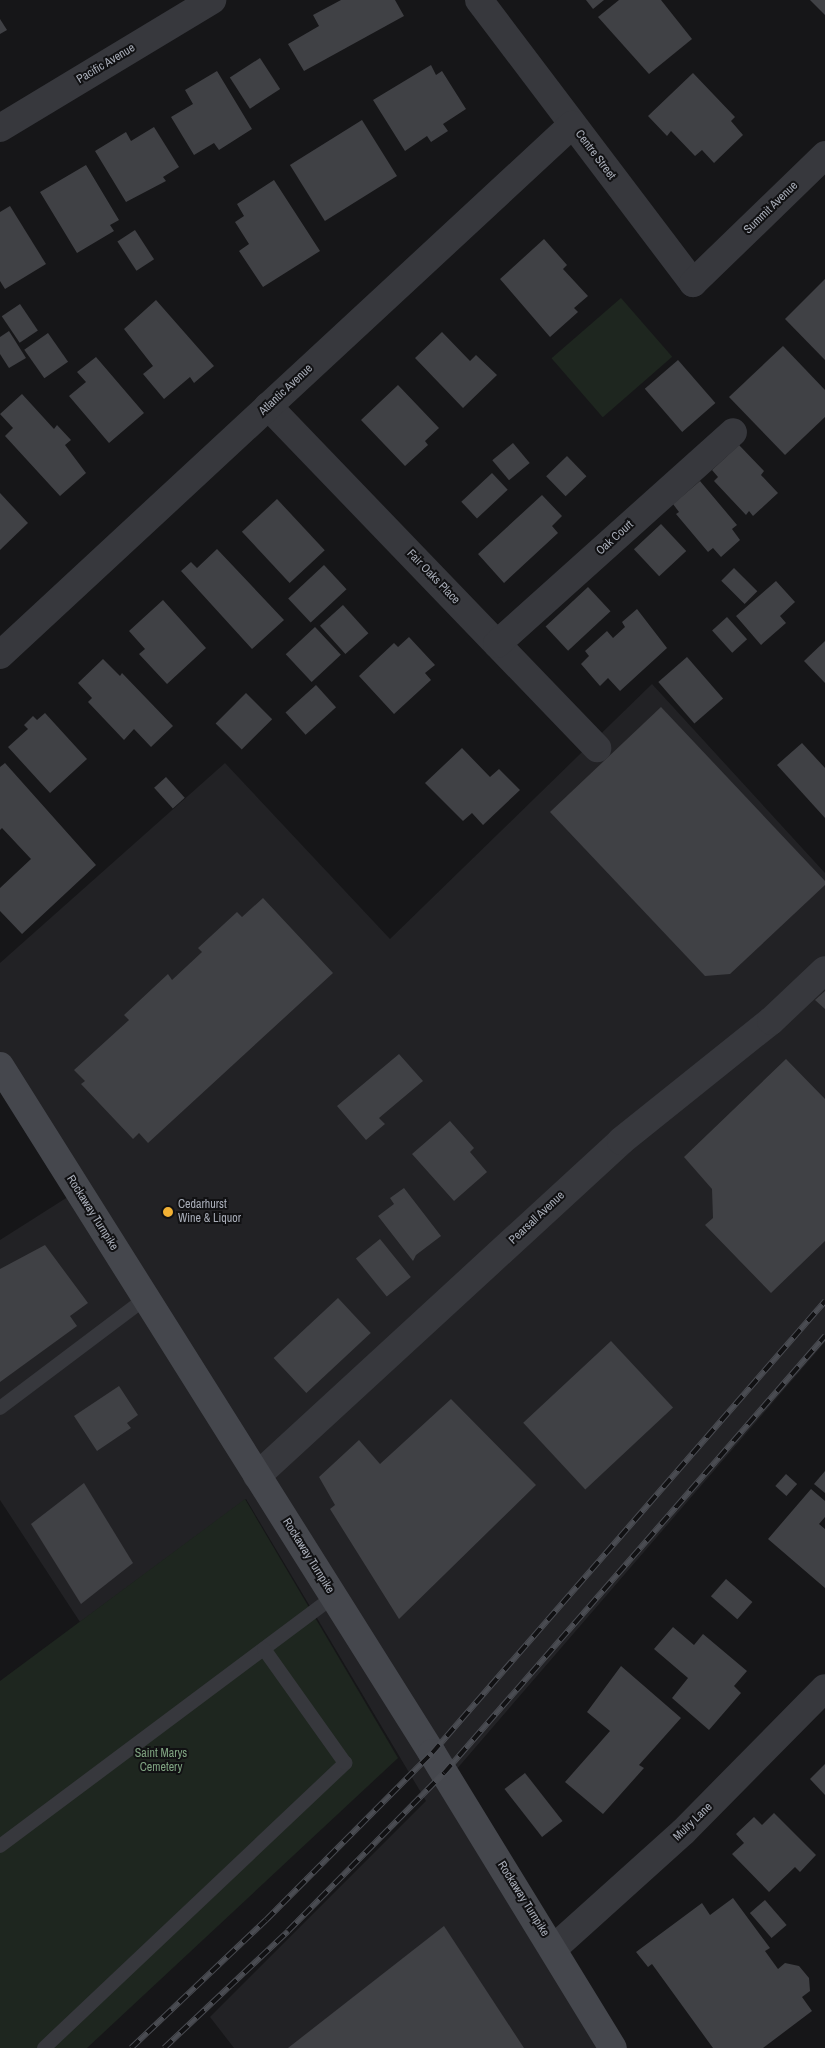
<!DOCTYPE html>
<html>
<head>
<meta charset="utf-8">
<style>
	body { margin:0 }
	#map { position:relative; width:825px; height:2048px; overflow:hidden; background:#161618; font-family:"Archivo Narrow",sans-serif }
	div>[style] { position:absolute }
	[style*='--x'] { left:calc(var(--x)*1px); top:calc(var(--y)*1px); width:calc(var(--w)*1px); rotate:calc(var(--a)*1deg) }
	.built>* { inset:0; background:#222225 }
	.green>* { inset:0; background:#1e261f; transform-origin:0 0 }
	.building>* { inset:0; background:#404145; transform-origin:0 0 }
	.lane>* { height:14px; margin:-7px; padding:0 7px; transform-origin:7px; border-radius:7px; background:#37383d }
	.street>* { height:28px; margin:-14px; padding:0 14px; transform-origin:14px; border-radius:14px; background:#37383d }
	.secondary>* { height:28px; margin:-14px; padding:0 14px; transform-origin:14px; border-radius:14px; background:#45474d }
	.rail>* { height:5.5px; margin-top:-2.75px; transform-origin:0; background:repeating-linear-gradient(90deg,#111113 0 11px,#4a4c52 0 22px); box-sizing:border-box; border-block:1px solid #4a4c52 }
	.dots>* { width:14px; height:14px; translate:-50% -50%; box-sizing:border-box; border:2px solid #111113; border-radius:50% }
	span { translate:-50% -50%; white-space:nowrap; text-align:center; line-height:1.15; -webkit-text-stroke:4px #111113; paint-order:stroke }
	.street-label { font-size:12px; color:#a8adb8 }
	.poi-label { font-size:12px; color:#a8adb8 }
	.left { translate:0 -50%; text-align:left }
	.park-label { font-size:12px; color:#7fa381 }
</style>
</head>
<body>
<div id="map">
	<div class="built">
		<div style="clip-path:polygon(652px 684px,825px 873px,825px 1342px,449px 1778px,612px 2048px,234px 2048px,210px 2017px,426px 1801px,246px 1499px,80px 1622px,0 1500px,0 1240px,74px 1193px,0 1061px,0 963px,225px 763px,390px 939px)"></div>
	</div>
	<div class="green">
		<div style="left:621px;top:298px;width:78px;height:92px;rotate:49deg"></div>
		<div style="clip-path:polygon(245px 1499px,398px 1758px,87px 2048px,0 2048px,0 1681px)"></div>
	</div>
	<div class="building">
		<div style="clip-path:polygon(341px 0,395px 0,404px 16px,304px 71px,288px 44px,319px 26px,313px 15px)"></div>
		<div style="clip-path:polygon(586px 0,604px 0,593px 9px)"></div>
		<div style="clip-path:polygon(619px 0,661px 0,692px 39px,649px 74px,598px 17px)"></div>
		<div style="clip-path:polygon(810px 0,825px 0,825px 15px)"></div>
		<div style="clip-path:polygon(0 19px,7px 30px,0 34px)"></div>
		<div style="left:260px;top:58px;width:37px;height:36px;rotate:57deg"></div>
		<div style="clip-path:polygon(431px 65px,436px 75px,442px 71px,466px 109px,443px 124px,448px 131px,431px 142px,427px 136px,405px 151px,373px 100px)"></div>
		<div style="clip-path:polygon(217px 71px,252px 129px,219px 150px,214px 143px,194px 155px,171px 117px,193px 104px,185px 90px)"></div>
		<div style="clip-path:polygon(693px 73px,735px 117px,731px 121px,743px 135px,714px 163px,702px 150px,695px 156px,671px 131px,667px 136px,648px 116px)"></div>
		<div style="left:362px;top:120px;width:66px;height:85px;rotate:58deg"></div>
		<div style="clip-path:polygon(154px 127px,179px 167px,163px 177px,166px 181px,126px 202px,95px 151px,126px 132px,131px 141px)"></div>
		<div style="clip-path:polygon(86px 165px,119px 220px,110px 225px,114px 231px,77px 253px,40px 192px)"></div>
		<div style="clip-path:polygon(274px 180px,320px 251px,263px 287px,239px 251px,249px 244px,235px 222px,244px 216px,237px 204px)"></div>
		<div style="clip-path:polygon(10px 206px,46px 264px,5px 289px,0 281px,0 212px)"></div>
		<div style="left:135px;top:230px;width:35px;height:21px;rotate:57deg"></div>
		<div style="clip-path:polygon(544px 239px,567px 265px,563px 269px,588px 296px,574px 308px,578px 312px,550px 337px,500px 279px)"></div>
		<div style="clip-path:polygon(825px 279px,825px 360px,785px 319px)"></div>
		<div style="clip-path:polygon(156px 300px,214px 366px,194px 383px,190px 377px,164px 399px,143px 374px,153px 366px,124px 329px)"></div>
		<div style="left:20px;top:304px;width:32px;height:22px;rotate:56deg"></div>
		<div style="clip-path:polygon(9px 331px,26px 358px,9px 368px,0 354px,0 337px)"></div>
		<div style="clip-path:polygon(442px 332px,470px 361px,476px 355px,497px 375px,463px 408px,415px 358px)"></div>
		<div style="left:48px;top:333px;width:35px;height:29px;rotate:55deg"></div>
		<div style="clip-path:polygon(783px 346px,825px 390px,825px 417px,785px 455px,729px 397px)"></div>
		<div style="clip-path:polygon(96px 357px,144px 413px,109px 443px,69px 396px,86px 382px,77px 372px)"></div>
		<div style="left:678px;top:360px;width:57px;height:44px;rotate:49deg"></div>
		<div style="clip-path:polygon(398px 385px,439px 428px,425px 441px,428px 445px,405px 466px,361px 420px)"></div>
		<div style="clip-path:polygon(22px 394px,54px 429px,57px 425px,71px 440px,65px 445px,86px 473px,60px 496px,5px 436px,13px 428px,0 414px)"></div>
		<div style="left:513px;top:443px;width:26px;height:27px;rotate:50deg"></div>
		<div style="clip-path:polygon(739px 445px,764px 471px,761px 475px,778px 493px,753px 516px,749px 511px,746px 515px,714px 481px,718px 477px,712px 470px)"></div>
		<div style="left:567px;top:456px;width:28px;height:29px;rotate:46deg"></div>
		<div style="left:492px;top:473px;width:23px;height:42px;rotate:47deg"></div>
		<div style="clip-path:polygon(700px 481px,737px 525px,732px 529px,740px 540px,721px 557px,713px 548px,708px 552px,676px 514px,679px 512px,673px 504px)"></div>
		<div style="clip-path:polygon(0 493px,28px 523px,0 550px)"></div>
		<div style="clip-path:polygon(542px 495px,562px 516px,552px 526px,558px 533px,504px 583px,478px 554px)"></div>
		<div style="left:277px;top:499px;width:70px;height:48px;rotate:47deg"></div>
		<div style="left:661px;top:524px;width:37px;height:37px;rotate:47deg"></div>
		<div style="clip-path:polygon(217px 549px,284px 620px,252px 649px,181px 571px,191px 562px,197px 568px)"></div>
		<div style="left:324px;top:565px;width:33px;height:49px;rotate:47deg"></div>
		<div style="left:734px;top:568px;width:33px;height:18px;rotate:45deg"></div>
		<div style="clip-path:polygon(776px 581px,795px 602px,780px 616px,786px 623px,761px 645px,736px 616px)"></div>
		<div style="left:588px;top:587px;width:33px;height:58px;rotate:47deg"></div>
		<div style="clip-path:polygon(163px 600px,206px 648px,167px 684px,139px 654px,145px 649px,129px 631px)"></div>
		<div style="left:343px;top:605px;width:38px;height:31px;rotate:48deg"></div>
		<div style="clip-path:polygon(637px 609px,667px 648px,620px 691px,608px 678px,600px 686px,581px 664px,589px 656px,585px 651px,607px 631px,613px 638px,625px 627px,622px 622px)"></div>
		<div style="left:727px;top:617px;width:30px;height:20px;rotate:48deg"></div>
		<div style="left:315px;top:627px;width:38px;height:40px;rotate:47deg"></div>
		<div style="clip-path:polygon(409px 637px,435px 665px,425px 673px,431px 680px,394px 714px,359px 676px,394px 643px,398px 647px)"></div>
		<div style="clip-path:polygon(825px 641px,825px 683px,804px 661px)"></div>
		<div style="left:687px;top:657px;width:55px;height:38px;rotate:49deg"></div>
		<div style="clip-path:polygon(103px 659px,120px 676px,122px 673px,173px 726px,151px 747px,134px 729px,124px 740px,88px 702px,92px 698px,78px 683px)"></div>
		<div style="left:316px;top:685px;width:30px;height:41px;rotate:48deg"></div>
		<div style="left:246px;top:693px;width:37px;height:43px;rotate:45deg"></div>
		<div style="clip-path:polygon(661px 707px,825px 881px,825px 885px,730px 974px,705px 976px,550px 812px)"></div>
		<div style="clip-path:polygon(45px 713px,87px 759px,50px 793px,8px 747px,28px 729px,24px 725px,33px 716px,37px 720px)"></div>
		<div style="clip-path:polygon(802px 743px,825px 768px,825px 818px,777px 765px)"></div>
		<div style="clip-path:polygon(462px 748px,490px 777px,499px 769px,520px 790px,483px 825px,472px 813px,463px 821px,425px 783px)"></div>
		<div style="clip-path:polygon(5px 763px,96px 865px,22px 934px,0 911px,0 888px,31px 859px,2px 828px,0 830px,0 767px)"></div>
		<div style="left:166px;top:777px;width:28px;height:16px;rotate:48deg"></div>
		<div style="clip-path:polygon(263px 898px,333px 973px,148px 1143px,139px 1133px,133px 1139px,81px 1084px,85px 1081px,74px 1070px,129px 1020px,124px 1015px,168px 974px,172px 980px,202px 952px,198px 948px,237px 912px,242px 917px)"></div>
		<div style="clip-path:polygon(825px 991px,825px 1009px,815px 1000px)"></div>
		<div style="clip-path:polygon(399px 1054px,423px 1081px,379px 1118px,385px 1124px,366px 1140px,337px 1106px)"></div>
		<div style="clip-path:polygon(786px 1059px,825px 1099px,825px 1241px,771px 1293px,705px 1225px,713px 1218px,712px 1189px,684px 1157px)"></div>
		<div style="clip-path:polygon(450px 1121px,474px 1148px,470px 1152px,487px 1172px,454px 1201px,412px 1154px)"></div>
		<div style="clip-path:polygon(404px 1188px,441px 1236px,416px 1255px,413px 1261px,378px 1216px,394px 1204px,390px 1198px)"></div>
		<div style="left:380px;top:1239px;width:49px;height:31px;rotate:51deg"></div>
		<div style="clip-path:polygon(45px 1245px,88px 1303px,70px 1316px,77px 1326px,0 1382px,0 1269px)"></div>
		<div style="left:338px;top:1298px;width:48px;height:88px;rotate:47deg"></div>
		<div style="left:611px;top:1341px;width:91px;height:120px;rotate:47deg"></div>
		<div style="clip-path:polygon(119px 1386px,138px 1415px,127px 1423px,131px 1428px,97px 1451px,74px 1416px)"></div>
		<div style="clip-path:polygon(451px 1399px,536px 1485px,399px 1619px,330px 1509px,335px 1505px,319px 1477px,359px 1440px,380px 1464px)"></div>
		<div style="clip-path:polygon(825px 1471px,825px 1493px,814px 1484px)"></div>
		<div style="left:786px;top:1474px;width:15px;height:16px;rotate:42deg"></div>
		<div style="clip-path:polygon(84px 1483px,133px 1563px,81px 1604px,31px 1524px)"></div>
		<div style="clip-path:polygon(811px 1489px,825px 1501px,825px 1517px,819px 1524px,825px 1529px,825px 1588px,768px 1539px)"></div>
		<div style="left:726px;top:1579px;width:35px;height:23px;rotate:41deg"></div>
		<div style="clip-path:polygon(673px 1627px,694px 1645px,703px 1634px,747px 1671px,734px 1686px,741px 1693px,709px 1730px,672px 1698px,688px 1678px,654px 1649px)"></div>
		<div style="clip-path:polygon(621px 1666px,681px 1718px,639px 1765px,644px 1768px,603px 1814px,565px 1782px,610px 1731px,587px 1712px)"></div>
		<div style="clip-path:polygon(825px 1764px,825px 1795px,810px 1779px)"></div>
		<div style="left:525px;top:1773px;width:61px;height:26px;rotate:52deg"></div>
		<div style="clip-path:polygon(774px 1813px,816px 1855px,800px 1872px,795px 1867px,769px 1892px,732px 1854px,744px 1843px,736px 1834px,754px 1817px,762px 1825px)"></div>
		<div style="clip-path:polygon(733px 1898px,770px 1948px,765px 1951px,778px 1969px,785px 1963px,799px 1966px,809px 1978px,810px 1991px,802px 1997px,812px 2011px,763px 2048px,713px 2048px,652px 1964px,648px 1967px,636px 1952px,702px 1903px,710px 1915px)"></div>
		<div style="left:765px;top:1900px;width:33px;height:20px;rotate:49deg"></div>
		<div style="clip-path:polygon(444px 1926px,524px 2048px,288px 2048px)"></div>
	</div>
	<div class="lane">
		<div style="--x:0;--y:1408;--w:183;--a:-37"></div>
		<div style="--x:0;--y:1846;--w:416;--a:-36.8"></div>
		<div style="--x:44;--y:2048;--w:415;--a:-43.4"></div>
		<div style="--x:345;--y:1763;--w:140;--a:-125.4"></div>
	</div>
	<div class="street">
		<div style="--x:479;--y:0;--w:355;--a:52.9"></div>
		<div style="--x:693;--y:283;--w:184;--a:-44.1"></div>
		<div style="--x:0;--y:128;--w:248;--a:-31.1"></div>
		<div style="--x:268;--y:406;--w:475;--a:46.1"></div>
		<div style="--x:497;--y:644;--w:317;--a:-41.9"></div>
		<div style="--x:0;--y:655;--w:780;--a:-42.82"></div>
		<div style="--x:257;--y:1476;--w:495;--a:-42.6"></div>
		<div style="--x:621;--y:1141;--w:192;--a:-38.7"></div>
		<div style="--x:771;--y:1021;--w:74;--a:-43.4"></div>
		<div style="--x:553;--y:1949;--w:175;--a:-42"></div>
		<div style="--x:683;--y:1832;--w:202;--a:-45.4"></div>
	</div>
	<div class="secondary">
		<div style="--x:0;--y:1066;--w:812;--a:57.84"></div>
		<div style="--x:432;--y:1753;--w:346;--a:58.5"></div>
	</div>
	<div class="rail">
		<div style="--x:131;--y:2048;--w:186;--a:-43.5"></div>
		<div style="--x:266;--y:1920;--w:235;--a:-45.2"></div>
		<div style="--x:432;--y:1753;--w:599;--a:-48.99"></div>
		<div style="--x:164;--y:2048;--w:170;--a:-43.3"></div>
		<div style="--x:288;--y:1931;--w:222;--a:-45.4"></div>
		<div style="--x:444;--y:1773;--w:580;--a:-48.92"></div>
	</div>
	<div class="dots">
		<div style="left:168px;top:1212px;background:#f2b134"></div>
	</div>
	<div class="street-label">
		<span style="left:106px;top:64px;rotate:-31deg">Pacific Avenue</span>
		<span style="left:595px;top:155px;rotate:53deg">Centre Street</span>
		<span style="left:771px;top:208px;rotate:-44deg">Summit Avenue</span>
		<span style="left:286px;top:390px;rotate:-43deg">Atlantic Avenue</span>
		<span style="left:615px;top:538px;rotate:-42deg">Oak Court</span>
		<span style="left:433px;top:577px;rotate:46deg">Fair Oaks Place</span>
		<span style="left:92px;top:1213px;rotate:58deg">Rockaway Turnpike</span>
		<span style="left:537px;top:1218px;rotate:-43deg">Pearsall Avenue</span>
		<span style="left:308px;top:1556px;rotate:58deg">Rockaway Turnpike</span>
		<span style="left:693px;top:1822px;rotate:-44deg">Mulry Lane</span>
		<span style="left:523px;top:1899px;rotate:58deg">Rockaway Turnpike</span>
	</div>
	<div class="poi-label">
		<span class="left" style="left:178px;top:1212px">Cedarhurst<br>Wine &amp; Liquor</span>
	</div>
	<div class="park-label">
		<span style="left:161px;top:1761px">Saint Marys<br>Cemetery</span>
	</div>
</div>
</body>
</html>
